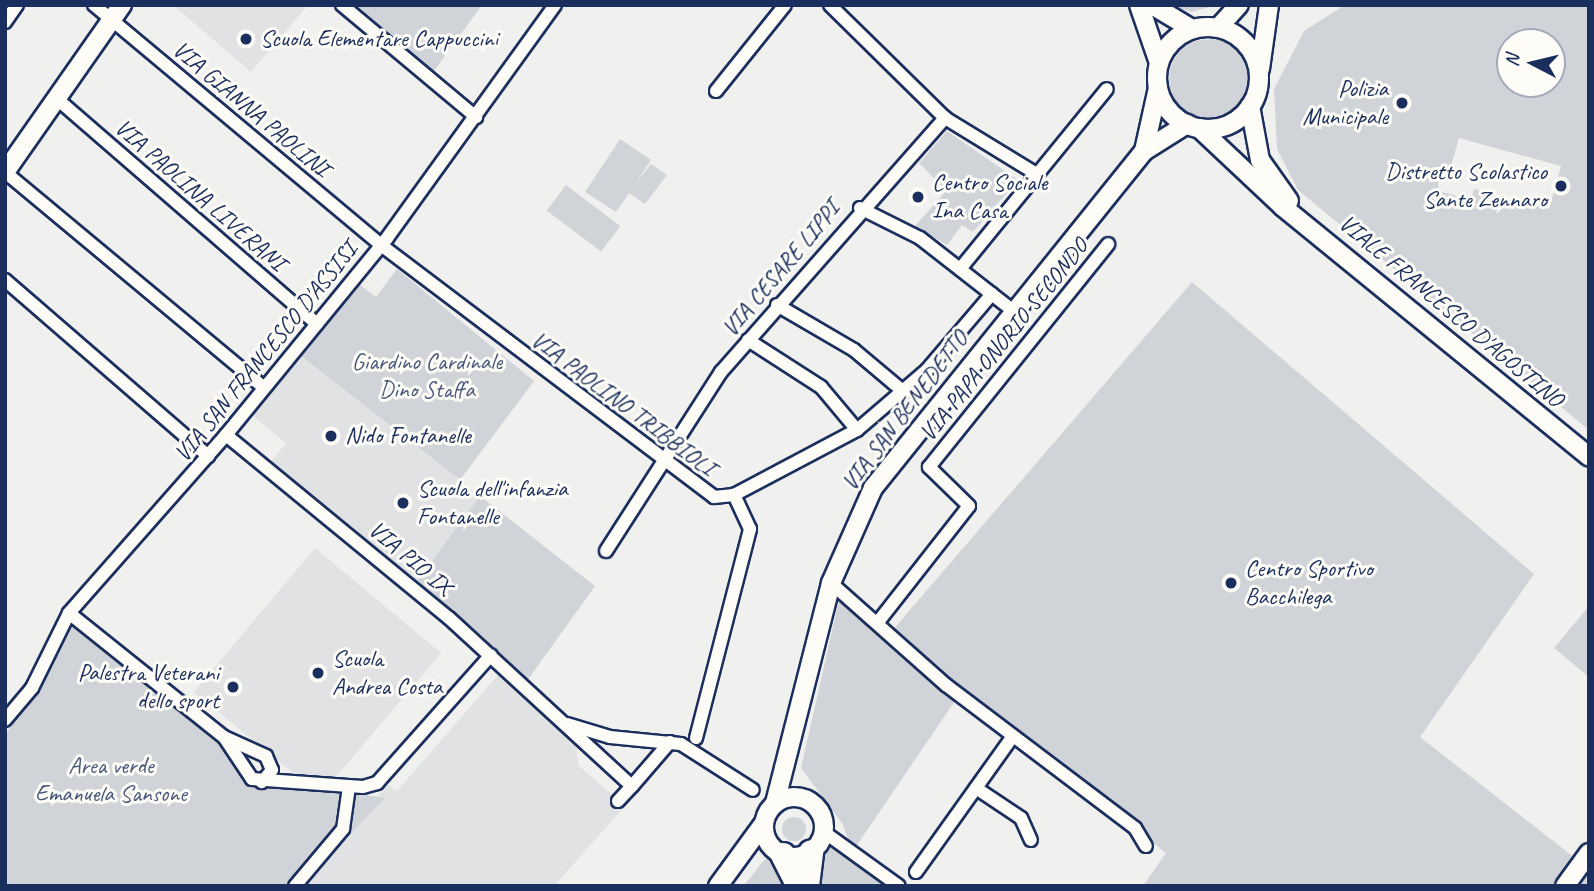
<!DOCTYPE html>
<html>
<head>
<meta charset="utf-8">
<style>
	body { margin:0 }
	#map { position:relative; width:1594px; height:891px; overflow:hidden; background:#f0f0ee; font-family:Caveat,sans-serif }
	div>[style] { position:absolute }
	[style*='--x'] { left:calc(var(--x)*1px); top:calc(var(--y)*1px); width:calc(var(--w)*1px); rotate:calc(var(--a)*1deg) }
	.built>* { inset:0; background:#e0e2e3 }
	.green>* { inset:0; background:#d0d3d8; transform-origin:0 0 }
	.round { border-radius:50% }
	.roads { filter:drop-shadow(2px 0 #1b2f5e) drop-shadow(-2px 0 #1b2f5e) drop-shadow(0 2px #1b2f5e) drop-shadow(0 -2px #1b2f5e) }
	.street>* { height:12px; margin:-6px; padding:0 6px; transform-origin:6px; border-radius:6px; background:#fdfcf7 }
	.secondary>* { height:18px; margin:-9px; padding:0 9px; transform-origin:9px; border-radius:9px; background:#fdfcf7 }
	.secondary>.ring { margin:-9px; padding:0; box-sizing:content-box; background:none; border:18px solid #fdfcf7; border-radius:50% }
	.highway>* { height:24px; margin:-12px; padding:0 12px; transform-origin:12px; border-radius:12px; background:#fdfcf7 }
	.dots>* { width:19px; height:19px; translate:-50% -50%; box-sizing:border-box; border:4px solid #fdfcf7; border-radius:50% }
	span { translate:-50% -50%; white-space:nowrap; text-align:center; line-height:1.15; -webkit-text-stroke:6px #fdfcf7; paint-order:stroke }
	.poi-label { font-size:24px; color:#1b2f5e }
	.left { translate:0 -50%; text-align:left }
	.right { translate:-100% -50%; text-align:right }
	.street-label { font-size:24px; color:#1b2f5e }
	.park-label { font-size:24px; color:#48587c }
	.frame { position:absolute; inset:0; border:7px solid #1b2f5e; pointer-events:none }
	.north { position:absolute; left:1496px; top:28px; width:70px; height:70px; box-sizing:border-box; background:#fdfcf7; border:2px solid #a3aaba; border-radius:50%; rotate:277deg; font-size:19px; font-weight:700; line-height:28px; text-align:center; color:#1b2f5e }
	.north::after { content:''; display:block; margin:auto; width:24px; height:32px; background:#1b2f5e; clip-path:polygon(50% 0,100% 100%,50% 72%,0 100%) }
</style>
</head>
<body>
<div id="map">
	<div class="built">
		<div style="clip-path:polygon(173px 5px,308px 5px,251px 72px)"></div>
		<div style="clip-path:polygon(301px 356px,480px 496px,414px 585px,269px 464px,286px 443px,252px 415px)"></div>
		<div style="clip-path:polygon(315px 548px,441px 653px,330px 784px,303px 781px,194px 692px)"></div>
		<div style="clip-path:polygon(499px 674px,576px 743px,578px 765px,625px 806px,554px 886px,301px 886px,388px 785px,397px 791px)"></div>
	</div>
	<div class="green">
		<div style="clip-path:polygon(355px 5px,482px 5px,434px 71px)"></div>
		<div style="clip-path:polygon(1169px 5px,1217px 5px,1191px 12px)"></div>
		<div style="clip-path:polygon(evenodd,1345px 5px,1589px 5px,1589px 430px,1298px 190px,1277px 149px,1274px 89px,1304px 31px,1345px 5px,1510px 42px,1552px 42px,1552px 84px,1510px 84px,1510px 42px,1345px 5px,1459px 138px,1561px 166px,1549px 209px,1474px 189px,1471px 200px,1439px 191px,1436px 167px,1450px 170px,1459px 138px)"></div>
		<div class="round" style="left:1169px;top:39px;width:80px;height:80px"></div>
		<div style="clip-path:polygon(947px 131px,1018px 180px,973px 232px,962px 225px,947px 245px,915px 226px,946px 191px,919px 163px)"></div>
		<div style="clip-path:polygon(620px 139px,651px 160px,635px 184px,651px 164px,667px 175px,645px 204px,629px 193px,616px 212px,585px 192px)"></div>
		<div style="left:566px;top:185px;width:68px;height:32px;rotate:37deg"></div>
		<div style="clip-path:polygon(397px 269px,534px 381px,460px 480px,301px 356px,360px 285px,376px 297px)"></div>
		<div style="clip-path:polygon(1192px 282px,1534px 574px,1420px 737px,1580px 862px,1589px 851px,1589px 886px,1143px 886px,1166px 853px,961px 692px,853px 851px,842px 823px,801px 768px,841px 591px,891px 632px)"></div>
		<div style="clip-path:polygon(480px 496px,595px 586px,524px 685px,414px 585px)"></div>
		<div style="clip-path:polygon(1589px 606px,1589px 677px,1554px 648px)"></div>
		<div style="clip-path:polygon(76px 622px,179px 698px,266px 779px,385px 798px,299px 886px,5px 886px,5px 737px,58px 636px)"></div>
		<div class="round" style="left:782px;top:817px;width:24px;height:24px"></div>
		<div style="clip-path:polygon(827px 845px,888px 886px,811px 886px)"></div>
		<div style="clip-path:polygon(768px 856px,790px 886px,744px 886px,759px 866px)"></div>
	</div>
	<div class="roads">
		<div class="street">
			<div style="--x:94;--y:5;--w:374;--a:39.9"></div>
			<div style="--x:381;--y:245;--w:418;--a:37.1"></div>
			<div style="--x:714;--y:497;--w:20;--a:-6"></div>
			<div style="--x:734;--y:495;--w:139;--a:-27.9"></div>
			<div style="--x:857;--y:430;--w:92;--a:-40.6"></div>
			<div style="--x:927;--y:370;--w:100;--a:-49.5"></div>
			<div style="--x:342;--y:5;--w:175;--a:39.9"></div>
			<div style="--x:830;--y:5;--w:161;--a:44.5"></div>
			<div style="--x:945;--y:118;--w:109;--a:31.5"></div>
			<div style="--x:5;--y:22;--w:21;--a:-55"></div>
			<div style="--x:716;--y:91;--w:110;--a:-51.3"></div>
			<div style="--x:56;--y:98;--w:345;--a:40.9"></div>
			<div style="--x:5;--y:172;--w:337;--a:39.8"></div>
			<div style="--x:860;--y:208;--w:67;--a:26.6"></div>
			<div style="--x:920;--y:238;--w:117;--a:38"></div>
			<div style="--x:960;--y:269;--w:232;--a:-50.8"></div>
			<div style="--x:5;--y:280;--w:269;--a:40.9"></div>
			<div style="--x:777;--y:305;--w:89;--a:30.3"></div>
			<div style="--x:854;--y:350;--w:65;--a:40"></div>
			<div style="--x:748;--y:340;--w:87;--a:32.8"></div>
			<div style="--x:821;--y:387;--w:56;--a:50.1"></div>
			<div style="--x:226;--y:435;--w:288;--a:39.4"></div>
			<div style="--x:449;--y:618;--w:248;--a:42.6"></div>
			<div style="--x:632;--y:786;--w:58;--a:-49.2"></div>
			<div style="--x:606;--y:551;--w:213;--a:-57.3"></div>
			<div style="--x:721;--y:372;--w:339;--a:-48.6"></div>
			<div style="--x:831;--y:583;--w:154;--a:41.6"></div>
			<div style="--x:946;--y:685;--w:237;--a:37.1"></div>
			<div style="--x:1135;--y:828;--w:21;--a:59"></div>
			<div style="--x:69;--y:613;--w:198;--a:38.7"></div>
			<div style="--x:224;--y:737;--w:46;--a:24.3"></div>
			<div style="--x:266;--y:756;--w:15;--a:67"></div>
			<div style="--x:272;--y:770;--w:16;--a:130"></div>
			<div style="--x:878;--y:622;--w:147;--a:-51.9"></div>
			<div style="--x:969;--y:506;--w:56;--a:-135.7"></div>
			<div style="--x:929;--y:467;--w:286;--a:-51.2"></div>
			<div style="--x:5;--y:720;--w:42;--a:-49.8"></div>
			<div style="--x:32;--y:688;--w:84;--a:-63.7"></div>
			<div style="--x:69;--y:613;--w:237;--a:-48.6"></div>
			<div style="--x:226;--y:435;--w:254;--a:-50.7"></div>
			<div style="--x:387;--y:238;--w:287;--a:-54.2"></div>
			<div style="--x:567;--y:724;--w:45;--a:16.8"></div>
			<div style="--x:610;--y:737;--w:71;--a:5.6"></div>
			<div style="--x:681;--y:744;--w:85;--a:32.6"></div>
			<div style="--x:224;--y:737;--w:50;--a:56.3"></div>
			<div style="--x:252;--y:779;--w:111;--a:4.1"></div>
			<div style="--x:363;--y:787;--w:15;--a:-16"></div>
			<div style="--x:377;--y:783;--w:171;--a:-48.3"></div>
			<div style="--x:696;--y:738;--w:216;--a:-75.5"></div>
			<div style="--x:750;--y:529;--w:38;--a:-115"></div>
			<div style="--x:976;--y:788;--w:54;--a:33.7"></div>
			<div style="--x:1021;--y:818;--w:24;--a:66"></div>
			<div style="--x:618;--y:801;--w:21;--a:-47"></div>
			<div style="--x:824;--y:832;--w:92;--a:35.8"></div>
			<div style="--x:916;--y:872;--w:167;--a:-54.5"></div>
			<div style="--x:295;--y:886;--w:75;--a:-49.9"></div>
			<div style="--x:343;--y:829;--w:42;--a:-81.9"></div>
		</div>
		<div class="secondary">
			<div style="--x:1139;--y:5;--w:61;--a:71"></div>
			<div style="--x:1152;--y:5;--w:47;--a:31"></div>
			<div class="ring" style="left:1157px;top:27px;width:84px;height:84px"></div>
			<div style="--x:1218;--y:28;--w:31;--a:-48"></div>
			<div style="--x:1260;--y:69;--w:65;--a:-82"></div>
			<div style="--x:1250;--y:106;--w:55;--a:79.5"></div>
			<div style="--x:1260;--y:160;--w:50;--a:54.7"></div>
			<div style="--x:1199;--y:128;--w:115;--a:43.2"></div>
			<div style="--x:1283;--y:207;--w:395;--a:39.2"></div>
			<div style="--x:1144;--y:151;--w:65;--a:-77.5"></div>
			<div style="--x:5;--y:172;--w:204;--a:-55"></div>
			<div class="ring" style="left:764px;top:797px;width:42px;height:42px"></div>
			<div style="--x:775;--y:803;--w:227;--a:-75.7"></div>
			<div style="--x:831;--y:583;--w:104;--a:-66.1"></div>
			<div style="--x:873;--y:488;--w:432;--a:-51.2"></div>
			<div style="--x:1144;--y:151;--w:51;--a:-32.1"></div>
			<div style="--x:718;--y:886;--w:78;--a:-53.9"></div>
			<div style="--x:1565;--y:886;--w:41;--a:-54"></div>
		</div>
		<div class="highway">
			<div style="--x:783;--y:855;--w:35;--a:63"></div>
			<div style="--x:807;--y:886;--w:34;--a:-83"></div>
		</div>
	</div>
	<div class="dots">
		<div style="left:246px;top:39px;background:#1b2f5e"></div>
		<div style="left:1402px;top:103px;background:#1b2f5e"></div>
		<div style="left:1561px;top:186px;background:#1b2f5e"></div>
		<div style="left:918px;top:197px;background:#1b2f5e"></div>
		<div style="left:331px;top:436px;background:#1b2f5e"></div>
		<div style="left:403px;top:503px;background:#1b2f5e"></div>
		<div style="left:1231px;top:583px;background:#1b2f5e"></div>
		<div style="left:318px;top:673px;background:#1b2f5e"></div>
		<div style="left:233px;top:687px;background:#1b2f5e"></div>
	</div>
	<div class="poi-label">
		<span class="left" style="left:260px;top:39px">Scuola Elementare Cappuccini</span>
		<span class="right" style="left:1388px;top:103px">Polizia<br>Municipale</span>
		<span class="right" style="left:1547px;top:186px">Distretto Scolastico<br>Sante Zennaro</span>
		<span class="left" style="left:932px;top:197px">Centro Sociale<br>Ina Casa</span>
		<span class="left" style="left:345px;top:436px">Nido Fontanelle</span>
		<span class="left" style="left:417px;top:503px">Scuola dell'infanzia<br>Fontanelle</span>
		<span class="left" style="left:1245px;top:583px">Centro Sportivo<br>Bacchilega</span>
		<span class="left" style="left:332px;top:673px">Scuola<br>Andrea Costa</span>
		<span class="right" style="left:219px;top:687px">Palestra Veterani<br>dello sport</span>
	</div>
	<div class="street-label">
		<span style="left:251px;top:109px;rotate:40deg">VIA GIANNA PAOLINI</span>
		<span style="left:200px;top:195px;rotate:41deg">VIA PAOLINA LIVERANI</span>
		<span style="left:781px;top:269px;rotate:-50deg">VIA CESARE LIPPI</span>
		<span style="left:1451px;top:311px;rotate:40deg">VIALE FRANCESCO D'AGOSTINO</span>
		<span style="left:1004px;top:340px;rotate:-51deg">VIA PAPA ONORIO SECONDO</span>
		<span style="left:266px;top:352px;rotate:-51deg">VIA SAN FRANCESCO D'ASSISI</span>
		<span style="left:623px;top:404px;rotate:37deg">VIA PAOLINO TRIBBIOLI</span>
		<span style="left:905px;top:411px;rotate:-53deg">VIA SAN BENEDETTO</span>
		<span style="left:410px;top:558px;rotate:40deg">VIA PIO IX</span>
	</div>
	<div class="park-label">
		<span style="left:427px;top:376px">Giardino Cardinale<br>Dino Staffa</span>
		<span style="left:111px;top:780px">Area verde<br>Emanuela Sansone</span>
	</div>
	<div class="frame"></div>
	<div class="north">N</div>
</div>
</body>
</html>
